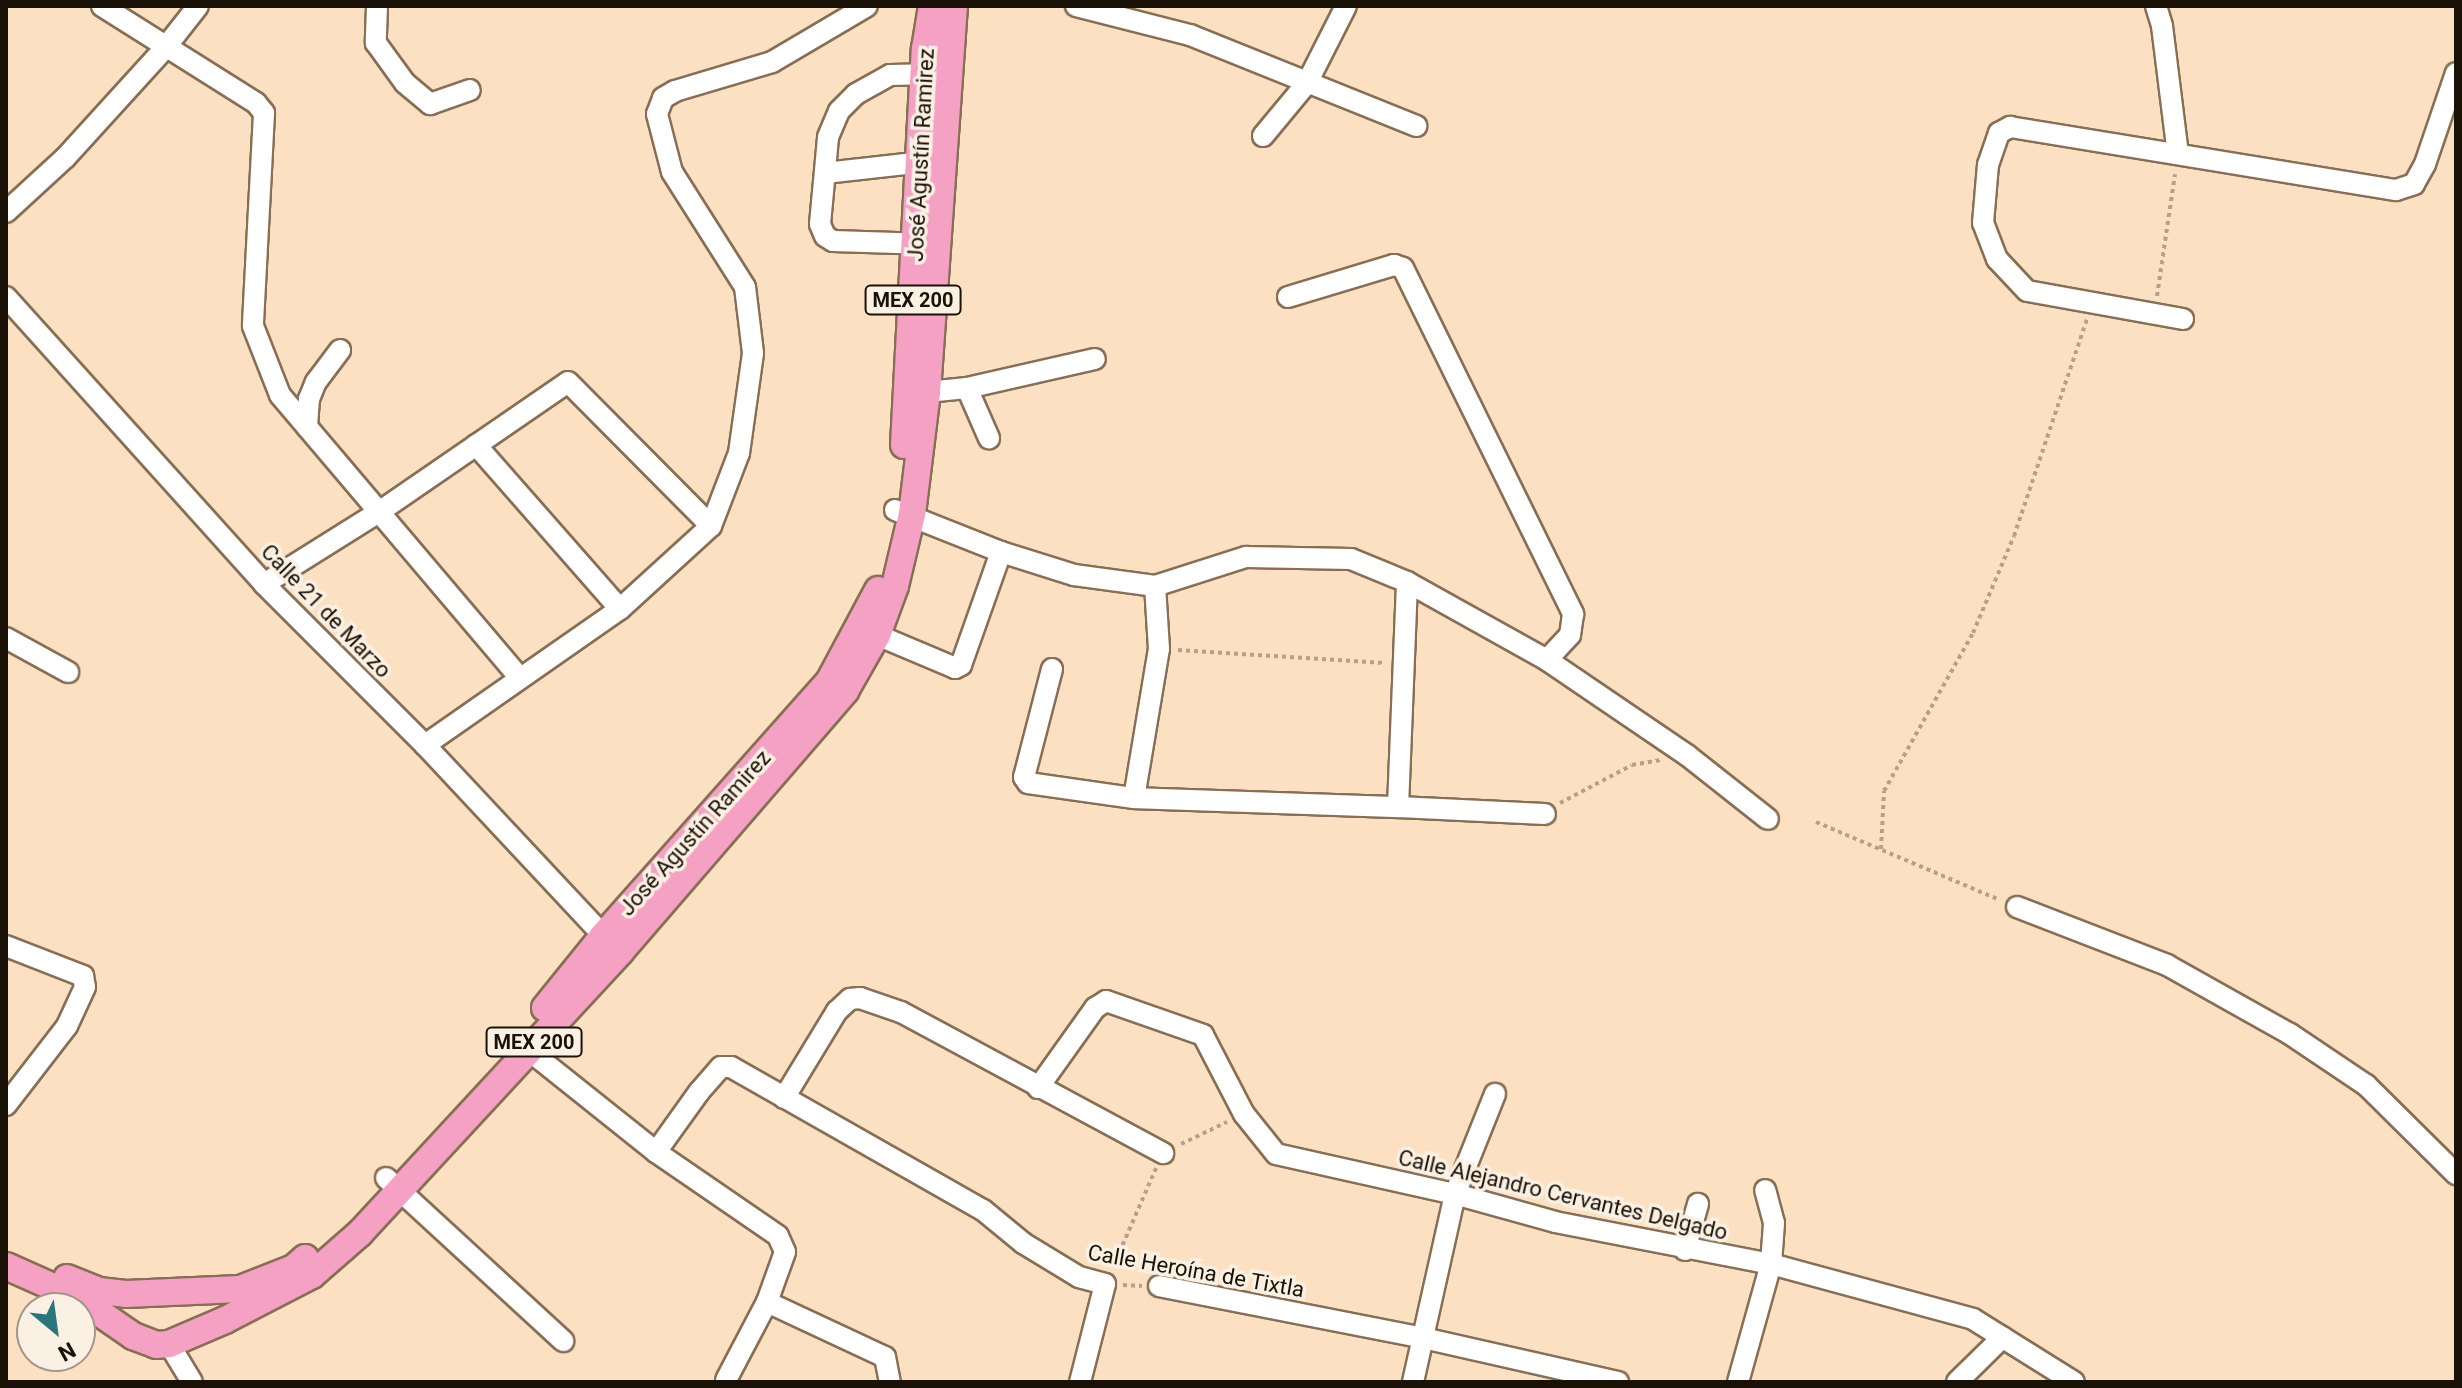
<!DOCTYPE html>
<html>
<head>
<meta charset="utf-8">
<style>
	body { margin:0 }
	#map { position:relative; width:2462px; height:1388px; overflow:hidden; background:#fbe0c2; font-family:Roboto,sans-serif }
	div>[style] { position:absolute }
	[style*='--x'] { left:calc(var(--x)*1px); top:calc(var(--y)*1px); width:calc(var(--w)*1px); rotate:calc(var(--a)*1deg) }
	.path>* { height:4px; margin-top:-2px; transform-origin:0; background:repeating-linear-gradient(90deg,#b6a088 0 4px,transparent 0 8px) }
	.roads { filter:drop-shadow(2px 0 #876e54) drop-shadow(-2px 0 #876e54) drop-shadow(0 2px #876e54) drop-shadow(0 -2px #876e54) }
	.minor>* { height:20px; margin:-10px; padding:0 10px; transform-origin:10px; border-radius:10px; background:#fff }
	.major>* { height:26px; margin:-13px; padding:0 13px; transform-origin:13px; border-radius:13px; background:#f4a1c3 }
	span { translate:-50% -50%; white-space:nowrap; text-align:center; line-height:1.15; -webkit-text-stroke:7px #fbf0e4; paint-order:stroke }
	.shield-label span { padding:2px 6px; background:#fbf0e4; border:2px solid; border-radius:6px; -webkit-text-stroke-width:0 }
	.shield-label { font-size:20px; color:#1b1207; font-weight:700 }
	.street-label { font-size:22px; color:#1b1207 }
	.frame { position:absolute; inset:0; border:8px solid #1b1207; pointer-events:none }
	.north { position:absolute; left:16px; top:1292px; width:80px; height:80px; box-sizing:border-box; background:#fbf0e4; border:2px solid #a1978c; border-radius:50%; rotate:151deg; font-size:22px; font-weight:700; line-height:32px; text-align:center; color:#1b1207 }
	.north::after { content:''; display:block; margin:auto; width:28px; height:36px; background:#2b757c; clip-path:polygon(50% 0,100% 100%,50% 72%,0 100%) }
</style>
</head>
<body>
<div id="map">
	<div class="path">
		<div style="--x:2157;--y:296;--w:123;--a:-81.6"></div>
		<div style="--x:1178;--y:650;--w:207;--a:3.6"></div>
		<div style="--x:1560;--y:803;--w:81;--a:-27.8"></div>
		<div style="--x:1632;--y:765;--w:29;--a:-10"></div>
		<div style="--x:1816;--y:822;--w:200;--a:23"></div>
		<div style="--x:1881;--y:849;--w:58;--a:-87"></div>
		<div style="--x:1884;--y:791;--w:181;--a:-60.6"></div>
		<div style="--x:1973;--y:633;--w:105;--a:-67.1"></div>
		<div style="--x:2014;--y:536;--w:229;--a:-71.4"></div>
		<div style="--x:1181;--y:1144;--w:51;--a:-25.6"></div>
		<div style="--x:1113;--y:1267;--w:108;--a:-66.5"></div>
		<div style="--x:1123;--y:1285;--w:19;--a:3"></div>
	</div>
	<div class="roads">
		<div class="minor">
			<div style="--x:102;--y:6;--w:182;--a:32.2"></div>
			<div style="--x:256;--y:103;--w:13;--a:51"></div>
			<div style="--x:264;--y:113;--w:213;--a:93"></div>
			<div style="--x:253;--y:326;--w:74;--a:68.6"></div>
			<div style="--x:280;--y:395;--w:370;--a:49.7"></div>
			<div style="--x:377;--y:6;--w:37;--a:92"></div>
			<div style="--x:376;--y:43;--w:49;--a:54.1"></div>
			<div style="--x:405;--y:83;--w:33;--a:40"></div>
			<div style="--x:430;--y:104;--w:42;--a:-19.3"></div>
			<div style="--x:1076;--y:6;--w:118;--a:14.3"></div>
			<div style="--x:1190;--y:35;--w:244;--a:21.9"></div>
			<div style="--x:2156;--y:6;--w:21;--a:73"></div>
			<div style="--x:2162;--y:26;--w:129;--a:82.9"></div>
			<div style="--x:1263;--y:136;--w:69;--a:-50.3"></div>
			<div style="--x:1307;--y:83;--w:86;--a:-63.1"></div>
			<div style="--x:825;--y:173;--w:108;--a:-6.4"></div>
			<div style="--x:6;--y:212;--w:80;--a:-42.5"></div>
			<div style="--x:65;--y:158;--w:149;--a:-47.7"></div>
			<div style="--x:165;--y:48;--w:53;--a:-51.8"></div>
			<div style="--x:929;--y:244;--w:96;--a:-178.2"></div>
			<div style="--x:833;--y:241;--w:9;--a:-148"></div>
			<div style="--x:825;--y:236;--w:13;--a:-113"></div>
			<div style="--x:820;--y:224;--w:87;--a:-84.7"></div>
			<div style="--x:828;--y:137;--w:28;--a:-67"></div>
			<div style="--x:839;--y:111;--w:24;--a:-45"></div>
			<div style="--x:856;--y:94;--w:39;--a:-29"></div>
			<div style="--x:890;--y:75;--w:46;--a:-1.2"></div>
			<div style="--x:6;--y:297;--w:386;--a:48"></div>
			<div style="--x:264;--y:584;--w:228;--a:45"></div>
			<div style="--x:425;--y:745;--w:272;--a:46.9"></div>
			<div style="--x:1288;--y:297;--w:111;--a:-16.8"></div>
			<div style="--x:1394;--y:265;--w:9;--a:18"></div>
			<div style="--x:1403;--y:268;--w:386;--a:63.8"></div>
			<div style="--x:1573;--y:614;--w:21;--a:98"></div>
			<div style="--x:1570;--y:635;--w:34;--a:133"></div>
			<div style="--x:2183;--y:319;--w:158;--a:-169.8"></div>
			<div style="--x:2027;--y:291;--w:44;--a:-133.2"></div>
			<div style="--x:1997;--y:259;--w:39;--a:-111"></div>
			<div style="--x:1983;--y:223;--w:58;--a:-85.1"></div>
			<div style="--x:1988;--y:165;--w:34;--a:-71"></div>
			<div style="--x:1999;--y:133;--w:13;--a:-29"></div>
			<div style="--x:2010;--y:127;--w:391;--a:9.3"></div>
			<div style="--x:2396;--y:190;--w:19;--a:-18"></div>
			<div style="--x:2414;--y:184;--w:23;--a:-61"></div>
			<div style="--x:2425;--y:164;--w:96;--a:-71.2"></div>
			<div style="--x:967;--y:388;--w:55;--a:66.3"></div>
			<div style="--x:927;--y:392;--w:40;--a:-5.7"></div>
			<div style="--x:967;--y:388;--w:131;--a:-12.8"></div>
			<div style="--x:307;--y:427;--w:28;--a:-86"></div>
			<div style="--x:309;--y:399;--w:18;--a:-68"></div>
			<div style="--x:316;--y:382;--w:40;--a:-53"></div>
			<div style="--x:476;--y:445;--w:218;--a:48.7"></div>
			<div style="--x:895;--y:510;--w:114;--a:21.6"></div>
			<div style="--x:1001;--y:552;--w:77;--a:17.5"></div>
			<div style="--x:1074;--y:575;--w:82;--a:7.7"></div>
			<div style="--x:1155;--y:586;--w:96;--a:-17.7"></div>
			<div style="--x:1246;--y:557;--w:105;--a:1.1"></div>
			<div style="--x:1351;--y:559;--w:61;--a:22.3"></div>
			<div style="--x:1407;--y:582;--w:160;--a:29.1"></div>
			<div style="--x:1547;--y:660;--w:169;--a:34.2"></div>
			<div style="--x:1687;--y:755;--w:103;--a:38.3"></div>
			<div style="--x:264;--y:584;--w:136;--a:-32.1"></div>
			<div style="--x:379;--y:512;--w:229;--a:-34.5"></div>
			<div style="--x:568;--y:382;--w:203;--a:45.2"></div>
			<div style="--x:877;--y:635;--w:85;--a:22.9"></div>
			<div style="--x:955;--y:668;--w:7;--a:-27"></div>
			<div style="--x:961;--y:665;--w:120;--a:-70.5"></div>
			<div style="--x:6;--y:638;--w:71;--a:28.7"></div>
			<div style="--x:1052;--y:669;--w:112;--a:104.5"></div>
			<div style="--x:1024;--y:777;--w:7;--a:56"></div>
			<div style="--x:1028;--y:783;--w:107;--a:8.1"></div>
			<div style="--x:1134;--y:798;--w:264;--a:2"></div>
			<div style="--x:1398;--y:807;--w:225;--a:-87.7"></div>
			<div style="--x:425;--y:745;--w:238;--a:-34.9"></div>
			<div style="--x:620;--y:609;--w:123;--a:-42.4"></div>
			<div style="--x:711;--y:526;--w:78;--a:-69"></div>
			<div style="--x:739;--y:453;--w:101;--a:-82"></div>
			<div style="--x:753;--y:353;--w:66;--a:-96.9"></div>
			<div style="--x:745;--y:287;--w:136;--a:-122.4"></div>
			<div style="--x:672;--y:172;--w:60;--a:-104.5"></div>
			<div style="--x:657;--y:114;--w:17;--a:-69"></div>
			<div style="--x:663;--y:98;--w:14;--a:-30"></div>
			<div style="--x:675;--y:91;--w:101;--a:-16.6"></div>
			<div style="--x:772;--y:62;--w:110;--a:-30.5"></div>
			<div style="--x:1134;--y:798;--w:151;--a:-80.5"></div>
			<div style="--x:1159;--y:649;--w:63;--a:-93.6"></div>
			<div style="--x:1398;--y:807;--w:147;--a:2.7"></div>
			<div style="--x:2017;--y:907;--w:161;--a:21.1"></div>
			<div style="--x:2167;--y:965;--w:141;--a:29.3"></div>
			<div style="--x:2290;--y:1034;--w:92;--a:33.9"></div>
			<div style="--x:2366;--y:1085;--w:127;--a:44.7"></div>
			<div style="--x:6;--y:946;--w:83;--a:21.3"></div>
			<div style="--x:83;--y:976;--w:11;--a:80"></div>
			<div style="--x:85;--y:987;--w:43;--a:114.8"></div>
			<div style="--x:67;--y:1026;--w:100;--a:127.7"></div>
			<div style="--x:527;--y:1049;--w:165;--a:38.6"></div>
			<div style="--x:656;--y:1152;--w:148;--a:34.5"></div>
			<div style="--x:778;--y:1236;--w:17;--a:66"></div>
			<div style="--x:785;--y:1252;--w:53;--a:109.8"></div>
			<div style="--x:767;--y:1302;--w:88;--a:117.7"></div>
			<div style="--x:1038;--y:1088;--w:98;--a:-54.5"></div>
			<div style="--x:1095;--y:1008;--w:13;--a:-32"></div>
			<div style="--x:1106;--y:1001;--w:103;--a:19.3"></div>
			<div style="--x:1203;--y:1035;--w:89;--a:62.6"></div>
			<div style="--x:1244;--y:1114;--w:51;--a:51.3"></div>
			<div style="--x:1276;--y:1154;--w:183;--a:12.6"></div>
			<div style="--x:1455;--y:1194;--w:104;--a:15.6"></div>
			<div style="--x:1555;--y:1222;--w:220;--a:11"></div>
			<div style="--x:1771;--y:1264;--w:209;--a:15.2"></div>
			<div style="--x:1973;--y:1319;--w:119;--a:32"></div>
			<div style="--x:784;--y:1098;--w:102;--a:-58.7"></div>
			<div style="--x:837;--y:1011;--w:18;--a:-43"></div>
			<div style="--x:850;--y:999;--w:10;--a:-6"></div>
			<div style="--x:860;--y:998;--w:43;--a:18.9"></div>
			<div style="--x:901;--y:1012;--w:298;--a:28.3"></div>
			<div style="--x:656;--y:1152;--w:74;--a:-54.4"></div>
			<div style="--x:699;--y:1092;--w:33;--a:-49"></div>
			<div style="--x:721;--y:1067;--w:10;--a:0"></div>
			<div style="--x:731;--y:1067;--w:290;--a:29.6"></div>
			<div style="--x:983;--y:1210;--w:52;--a:39.5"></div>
			<div style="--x:1023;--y:1243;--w:66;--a:31.3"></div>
			<div style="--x:1079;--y:1277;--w:27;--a:15"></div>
			<div style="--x:1105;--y:1284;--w:101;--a:104.3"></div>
			<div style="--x:386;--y:1178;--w:241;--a:42.6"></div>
			<div style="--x:1685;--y:1250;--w:48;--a:-74.2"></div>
			<div style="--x:1159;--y:1286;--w:269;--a:11.1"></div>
			<div style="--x:1423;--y:1338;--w:200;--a:12.7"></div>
			<div style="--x:767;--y:1302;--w:130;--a:25"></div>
			<div style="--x:885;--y:1357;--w:25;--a:79"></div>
			<div style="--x:169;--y:1344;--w:44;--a:58.8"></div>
			<div style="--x:1413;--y:1382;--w:193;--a:-77.4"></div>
			<div style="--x:1455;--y:1194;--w:108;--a:-68.2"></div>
			<div style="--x:1738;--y:1382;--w:123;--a:-74.4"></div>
			<div style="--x:1771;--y:1264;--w:41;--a:-85.8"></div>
			<div style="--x:1774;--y:1223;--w:34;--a:-105"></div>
			<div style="--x:1957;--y:1382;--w:64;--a:-44.4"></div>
		</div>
		<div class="major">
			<div style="--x:904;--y:445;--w:397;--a:-87"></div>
			<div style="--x:925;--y:49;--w:44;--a:-80.8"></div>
			<div style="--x:545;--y:1008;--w:92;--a:-51.1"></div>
			<div style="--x:603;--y:936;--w:342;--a:-48.4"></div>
			<div style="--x:830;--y:680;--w:102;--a:-61.9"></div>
			<div style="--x:6;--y:1266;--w:79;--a:24"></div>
			<div style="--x:78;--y:1298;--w:67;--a:34.6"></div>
			<div style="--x:133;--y:1336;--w:25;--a:21"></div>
			<div style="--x:156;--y:1345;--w:13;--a:-4"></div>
			<div style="--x:169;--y:1344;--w:61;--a:-23.2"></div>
			<div style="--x:225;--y:1320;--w:98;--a:-27.3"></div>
			<div style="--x:312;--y:1275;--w:64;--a:-41.2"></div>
			<div style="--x:360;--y:1233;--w:383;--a:-47.2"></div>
			<div style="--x:620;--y:952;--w:345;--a:-49.2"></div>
			<div style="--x:845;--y:691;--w:64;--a:-60.3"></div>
			<div style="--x:877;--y:635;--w:52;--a:-69.8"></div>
			<div style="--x:895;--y:586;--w:74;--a:-76.7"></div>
			<div style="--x:912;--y:514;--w:123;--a:-83"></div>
			<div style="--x:927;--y:392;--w:387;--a:-86"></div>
			<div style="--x:67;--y:1278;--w:35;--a:22"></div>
			<div style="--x:99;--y:1291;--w:27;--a:6"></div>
			<div style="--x:126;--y:1294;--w:114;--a:-2.5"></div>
			<div style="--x:240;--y:1289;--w:58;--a:-21.3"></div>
			<div style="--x:294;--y:1268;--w:15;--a:-42"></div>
		</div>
	</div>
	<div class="shield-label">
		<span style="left:913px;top:300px">MEX 200</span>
		<span style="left:534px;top:1042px">MEX 200</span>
	</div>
	<div class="street-label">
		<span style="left:921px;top:155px;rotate:-87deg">José Agustín Ramirez</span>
		<span style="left:326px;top:611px;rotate:46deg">Calle 21 de Marzo</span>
		<span style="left:695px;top:833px;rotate:-48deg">José Agustín Ramirez</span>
		<span style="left:1563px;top:1195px;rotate:13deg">Calle Alejandro Cervantes Delgado</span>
		<span style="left:1196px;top:1271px;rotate:10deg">Calle Heroína de Tixtla</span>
	</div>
	<div class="frame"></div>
	<div class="north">N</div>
</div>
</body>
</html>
